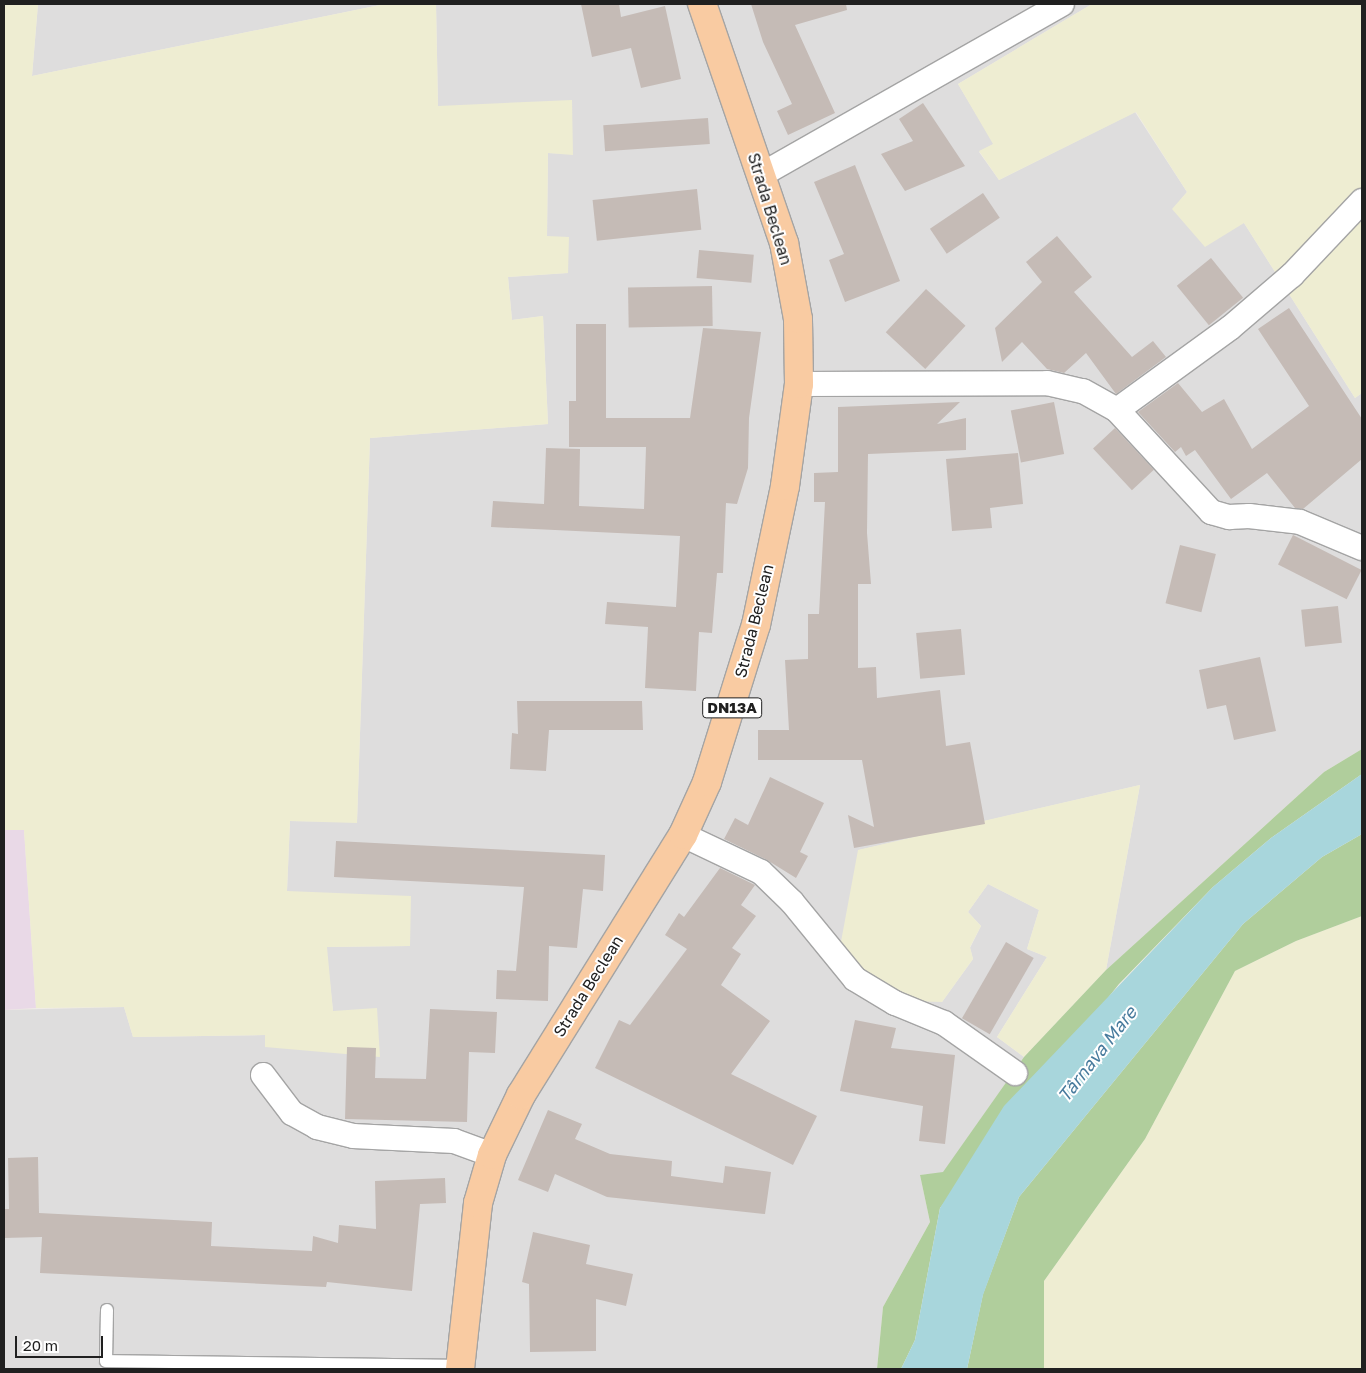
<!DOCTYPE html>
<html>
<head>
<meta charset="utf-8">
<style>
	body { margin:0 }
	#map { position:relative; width:1366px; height:1373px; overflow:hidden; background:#f0ece6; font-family:"Golos Text",sans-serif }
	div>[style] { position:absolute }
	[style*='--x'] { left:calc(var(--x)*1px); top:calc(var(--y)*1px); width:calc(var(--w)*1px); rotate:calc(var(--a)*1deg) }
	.residential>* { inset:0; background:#dedddd }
	.industrial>* { inset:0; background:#e9d9e7 }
	.farmland>* { inset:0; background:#eeedd2 }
	.forest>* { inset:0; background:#b0ce9c }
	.water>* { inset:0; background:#a8d6dc }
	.building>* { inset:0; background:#c5bbb6; transform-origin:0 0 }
	.roads { filter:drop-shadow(1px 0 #a4a4a4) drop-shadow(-1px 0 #a4a4a4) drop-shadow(0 1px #a4a4a4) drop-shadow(0 -1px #a4a4a4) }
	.lane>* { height:12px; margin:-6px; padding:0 6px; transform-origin:6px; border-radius:6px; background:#fff }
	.street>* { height:24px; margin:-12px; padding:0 12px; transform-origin:12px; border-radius:12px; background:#fff }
	.primary>* { height:28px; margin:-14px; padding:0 14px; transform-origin:14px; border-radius:14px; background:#f9cba2 }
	span { translate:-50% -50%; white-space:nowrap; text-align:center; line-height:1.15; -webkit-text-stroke:4px #fff; paint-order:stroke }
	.shield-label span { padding:1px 4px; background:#fff; border:1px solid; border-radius:4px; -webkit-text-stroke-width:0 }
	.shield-label { font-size:15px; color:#202020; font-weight:700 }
	.street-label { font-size:16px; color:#202020 }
	.water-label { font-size:18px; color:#487b9d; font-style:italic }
	.frame { position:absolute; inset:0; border:5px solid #202020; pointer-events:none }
	.scale { position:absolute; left:15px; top:1336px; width:88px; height:22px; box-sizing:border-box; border:2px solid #202020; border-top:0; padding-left:6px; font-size:15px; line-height:18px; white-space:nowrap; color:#202020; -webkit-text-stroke:4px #fff; paint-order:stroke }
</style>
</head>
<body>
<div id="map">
	<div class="residential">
		<div style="clip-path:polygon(38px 4px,385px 4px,32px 76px)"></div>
		<div style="clip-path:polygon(436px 4px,1092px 4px,958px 84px,994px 144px,979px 152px,999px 180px,1135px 112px,1187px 192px,1173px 209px,1244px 223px,1355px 398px,1362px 393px,1362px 749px,1324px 772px,1106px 970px,1140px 785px,859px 850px,942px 1002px,973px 959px,970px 948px,981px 926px,968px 912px,988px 884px,1039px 910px,1027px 949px,1047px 957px,997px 1037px,1024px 1057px,943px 1173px,920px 1175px,930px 1222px,883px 1307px,877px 1369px,4px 1369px,4px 1010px,124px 1007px,133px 1037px,265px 1035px,266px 1047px,333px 1011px,326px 947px,409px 946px,287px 891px,290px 821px,357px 822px,370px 438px,548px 424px,543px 316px,512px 320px,508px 277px,567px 273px,547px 237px,548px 153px,573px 154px,438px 106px)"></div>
	</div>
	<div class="industrial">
		<div style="clip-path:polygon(4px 830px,24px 830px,36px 1008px,4px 1010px)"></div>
	</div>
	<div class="farmland">
		<div style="clip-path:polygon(4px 4px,38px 4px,32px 76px,385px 4px,436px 4px,438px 106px,572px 100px,573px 155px,548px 153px,547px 236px,569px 237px,568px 273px,508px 277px,512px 320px,543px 316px,548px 424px,370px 438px,357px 823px,290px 821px,287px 891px,411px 896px,410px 946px,327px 947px,333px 1011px,377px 1008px,380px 1057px,265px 1047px,265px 1035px,133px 1037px,124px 1007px,36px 1008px,24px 830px,4px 830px)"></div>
		<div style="clip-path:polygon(1092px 4px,1362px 4px,1362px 393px,1355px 398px,1244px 223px,1205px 247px,1172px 209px,1187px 192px,1136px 112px,999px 180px,979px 151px,993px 144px,958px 84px)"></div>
		<div style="clip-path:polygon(1140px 785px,1106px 970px,1024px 1057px,997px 1037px,1047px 957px,1027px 949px,1039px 910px,988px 884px,968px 912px,981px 926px,970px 947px,973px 959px,942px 1002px,906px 1001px,873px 978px,840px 947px,858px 850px)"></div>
		<div style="clip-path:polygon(1362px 916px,1362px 1369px,1044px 1369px,1044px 1281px,1145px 1139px,1235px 971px,1296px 941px)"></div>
	</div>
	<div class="forest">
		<div style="clip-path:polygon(1362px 749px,1362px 774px,1271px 838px,1213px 887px,1119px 984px,940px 1208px,915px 1340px,901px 1369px,877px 1369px,883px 1307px,930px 1222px,920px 1175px,943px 1172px,1024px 1057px,1106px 970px,1324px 772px)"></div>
		<div style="clip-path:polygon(1362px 834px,1362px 916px,1296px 941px,1235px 971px,1145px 1139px,1044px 1281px,1044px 1369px,967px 1369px,983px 1294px,1019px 1197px,1243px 924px,1322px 857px)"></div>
	</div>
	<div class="water">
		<div style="clip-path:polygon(1362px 774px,1362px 834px,1322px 857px,1243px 924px,1019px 1197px,983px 1295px,967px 1369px,901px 1369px,915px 1340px,940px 1208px,1004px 1106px,1213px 887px,1271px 838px)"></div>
	</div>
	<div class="building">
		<div style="clip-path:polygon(581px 4px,619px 4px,621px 17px,665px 6px,681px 79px,641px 88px,631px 48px,592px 57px)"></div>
		<div style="clip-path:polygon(751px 4px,846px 4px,847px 10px,795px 25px,835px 113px,788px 135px,777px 111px,792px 104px,763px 42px)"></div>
		<div style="clip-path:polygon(923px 103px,965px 166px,905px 191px,881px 154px,913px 141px,899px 119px)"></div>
		<div style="left:708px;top:118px;width:26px;height:105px;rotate:86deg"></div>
		<div style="clip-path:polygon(855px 165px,900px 281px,845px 302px,829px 260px,844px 254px,814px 182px)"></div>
		<div style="left:697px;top:189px;width:41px;height:105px;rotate:84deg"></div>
		<div style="left:983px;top:193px;width:30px;height:64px;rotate:56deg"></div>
		<div style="clip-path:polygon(1057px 236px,1092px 277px,1074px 292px,1132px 357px,1153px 341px,1166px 357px,1116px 394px,1086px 353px,1064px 373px,1047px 369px,1022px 342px,1002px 362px,995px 328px,1042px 282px,1026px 262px)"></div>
		<div style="left:699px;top:250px;width:55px;height:28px;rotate:5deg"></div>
		<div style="left:1211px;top:258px;width:51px;height:44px;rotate:51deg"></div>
		<div style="left:712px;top:286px;width:40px;height:84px;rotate:89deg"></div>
		<div style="left:926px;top:289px;width:54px;height:59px;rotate:43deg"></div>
		<div style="clip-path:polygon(1289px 308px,1362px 419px,1362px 459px,1303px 509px,1295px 508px,1267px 473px,1231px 499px,1195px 450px,1186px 456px,1181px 447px,1175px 452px,1138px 412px,1178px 383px,1202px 412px,1224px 399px,1252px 449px,1309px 406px,1258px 329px)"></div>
		<div style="clip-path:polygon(576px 324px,606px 324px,606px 418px,690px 418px,703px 328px,761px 332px,749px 418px,748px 468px,737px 504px,726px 503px,723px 573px,717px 573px,712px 633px,699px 632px,696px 691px,645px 688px,648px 627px,605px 624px,607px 602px,676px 607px,680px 536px,491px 527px,493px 501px,544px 504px,546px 448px,580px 449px,579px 506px,644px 509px,646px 447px,569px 447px,569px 401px,576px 401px)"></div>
		<div style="clip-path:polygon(960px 402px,937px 424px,966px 418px,966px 450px,868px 454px,867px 533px,871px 584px,858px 584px,858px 668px,876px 667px,877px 698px,940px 690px,946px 746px,970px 742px,985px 824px,854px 848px,848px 815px,874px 827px,862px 760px,758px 760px,758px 730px,789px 730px,785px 660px,808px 659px,808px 614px,819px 614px,825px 502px,814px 502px,814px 473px,838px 472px,838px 407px)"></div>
		<div style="left:1054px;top:402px;width:53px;height:44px;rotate:79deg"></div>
		<div style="left:1115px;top:428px;width:57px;height:30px;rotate:47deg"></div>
		<div style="clip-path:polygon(1018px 453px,1023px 504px,990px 508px,992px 528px,952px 531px,946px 459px)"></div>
		<div style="left:1293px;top:535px;width:77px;height:33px;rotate:27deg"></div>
		<div style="left:1180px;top:545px;width:37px;height:60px;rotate:14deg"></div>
		<div style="left:1338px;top:606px;width:37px;height:37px;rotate:84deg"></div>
		<div style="left:961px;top:629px;width:46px;height:45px;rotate:85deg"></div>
		<div style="clip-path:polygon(1260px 657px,1276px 731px,1234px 740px,1226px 705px,1207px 709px,1199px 670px)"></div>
		<div style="clip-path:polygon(517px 701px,642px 701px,643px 730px,549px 730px,546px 771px,510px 769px,512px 733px,518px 734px)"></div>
		<div style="clip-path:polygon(770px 777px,824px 803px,800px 852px,808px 856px,796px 878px,767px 860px,724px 839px,735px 818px,748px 825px)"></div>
		<div style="clip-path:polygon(336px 841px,605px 855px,603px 891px,583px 889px,577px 948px,549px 946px,548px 1001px,496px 999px,497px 970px,516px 971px,524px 887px,334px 877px)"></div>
		<div style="clip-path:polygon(720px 868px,755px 885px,741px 905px,756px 916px,732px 948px,741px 954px,721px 985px,770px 1021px,731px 1074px,817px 1116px,793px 1165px,595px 1068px,619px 1020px,630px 1025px,687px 949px,665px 935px,679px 913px,684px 917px)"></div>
		<div style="left:1006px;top:942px;width:32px;height:88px;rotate:30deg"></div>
		<div style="clip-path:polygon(430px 1009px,497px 1012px,495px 1053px,469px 1052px,467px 1122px,345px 1119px,347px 1047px,376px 1048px,375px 1078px,426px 1079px)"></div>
		<div style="clip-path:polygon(855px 1020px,896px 1028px,891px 1048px,955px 1055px,945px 1144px,919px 1141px,923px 1106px,840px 1091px)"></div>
		<div style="clip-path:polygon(548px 1110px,582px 1124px,575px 1139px,610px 1154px,672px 1161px,671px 1176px,723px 1183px,725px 1166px,771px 1172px,765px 1214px,607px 1197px,555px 1174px,548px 1192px,518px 1180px)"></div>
		<div style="clip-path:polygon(38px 1157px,39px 1213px,212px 1222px,211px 1246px,312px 1251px,313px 1236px,338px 1243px,339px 1225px,376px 1229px,375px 1181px,445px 1178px,446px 1203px,420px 1204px,412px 1291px,327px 1282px,326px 1287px,40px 1273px,42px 1237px,4px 1238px,4px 1209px,9px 1209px,8px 1158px)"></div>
		<div style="clip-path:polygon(533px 1232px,590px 1245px,586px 1264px,633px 1274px,626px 1306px,596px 1299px,596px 1351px,530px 1352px,529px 1284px,522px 1282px)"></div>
	</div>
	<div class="roads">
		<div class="lane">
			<div style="--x:107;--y:1310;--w:51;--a:91.1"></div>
			<div style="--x:106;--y:1361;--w:354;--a:0.8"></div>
		</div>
		<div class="street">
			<div style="--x:761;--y:175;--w:346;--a:-29.6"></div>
			<div style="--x:799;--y:384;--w:248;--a:-0.2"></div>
			<div style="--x:1047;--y:383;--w:37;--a:13"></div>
			<div style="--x:1083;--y:391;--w:39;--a:29"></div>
			<div style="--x:1117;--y:410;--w:139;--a:47.3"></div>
			<div style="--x:1211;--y:512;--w:19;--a:16"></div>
			<div style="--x:1229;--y:517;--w:20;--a:-3"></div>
			<div style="--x:1249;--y:516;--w:51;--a:6.7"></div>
			<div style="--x:1300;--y:522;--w:67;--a:22.8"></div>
			<div style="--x:1117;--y:410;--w:140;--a:-36"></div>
			<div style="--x:1230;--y:328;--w:82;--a:-40.5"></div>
			<div style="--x:1292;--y:275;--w:102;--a:-46.6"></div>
			<div style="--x:683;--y:835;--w:86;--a:25.4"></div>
			<div style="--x:761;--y:872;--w:43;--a:44.1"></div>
			<div style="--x:792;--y:902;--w:99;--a:50.7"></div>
			<div style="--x:855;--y:979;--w:47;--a:31"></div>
			<div style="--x:895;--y:1003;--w:53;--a:22.2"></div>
			<div style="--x:944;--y:1023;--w:87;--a:35.2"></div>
			<div style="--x:263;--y:1075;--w:48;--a:52.7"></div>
			<div style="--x:292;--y:1113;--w:29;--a:29"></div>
			<div style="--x:317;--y:1127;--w:37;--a:14"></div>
			<div style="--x:353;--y:1136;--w:101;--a:2.8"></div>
			<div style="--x:454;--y:1141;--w:40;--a:20.2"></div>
		</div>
		<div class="primary">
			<div style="--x:460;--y:1369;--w:167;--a:-83.8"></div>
			<div style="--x:478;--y:1203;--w:50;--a:-73.7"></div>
			<div style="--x:492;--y:1155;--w:67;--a:-64.2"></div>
			<div style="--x:521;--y:1095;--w:306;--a:-58.1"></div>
			<div style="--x:683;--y:835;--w:58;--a:-65.6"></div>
			<div style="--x:707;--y:782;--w:164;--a:-72.7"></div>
			<div style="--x:756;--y:625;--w:142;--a:-78.2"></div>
			<div style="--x:785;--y:486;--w:103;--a:-82.2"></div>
			<div style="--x:799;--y:384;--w:65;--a:-90.9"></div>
			<div style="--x:798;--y:319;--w:77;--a:-100.4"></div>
			<div style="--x:784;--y:243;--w:253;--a:-108.9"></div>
		</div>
	</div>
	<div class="shield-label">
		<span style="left:732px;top:708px">DN13A</span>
	</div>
	<div class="street-label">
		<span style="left:770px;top:209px;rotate:73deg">Strada Beclean</span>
		<span style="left:754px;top:621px;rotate:-76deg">Strada Beclean</span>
		<span style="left:588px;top:986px;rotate:-58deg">Strada Beclean</span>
	</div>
	<div class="water-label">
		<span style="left:1097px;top:1054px;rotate:-52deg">Târnava Mare</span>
	</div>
	<div class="frame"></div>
	<div class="scale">20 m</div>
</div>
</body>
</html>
